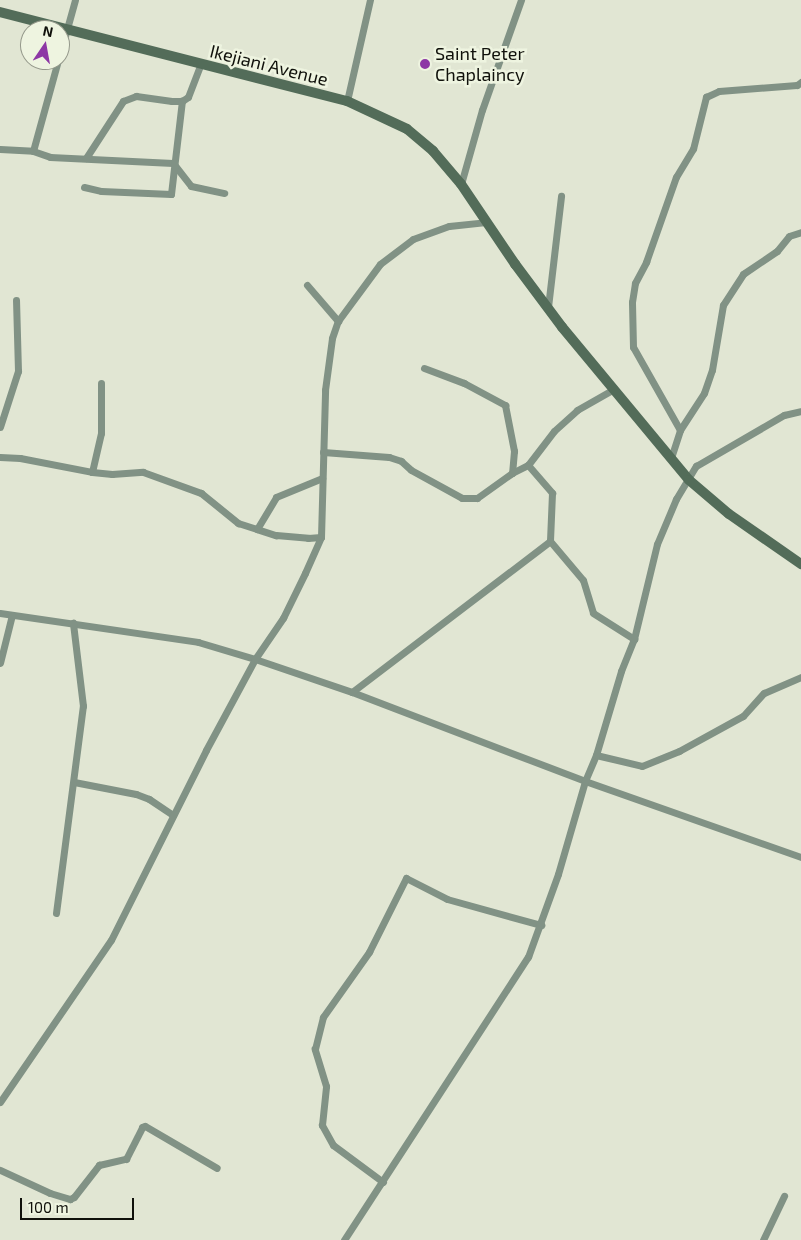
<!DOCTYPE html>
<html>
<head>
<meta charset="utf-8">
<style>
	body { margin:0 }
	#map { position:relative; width:801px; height:1240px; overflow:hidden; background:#e1e6d3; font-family:"Exo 2",sans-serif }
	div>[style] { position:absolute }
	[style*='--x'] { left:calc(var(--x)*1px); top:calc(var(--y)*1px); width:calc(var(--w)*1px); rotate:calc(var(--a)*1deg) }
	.street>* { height:7px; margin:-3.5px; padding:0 3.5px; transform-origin:3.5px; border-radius:3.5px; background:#819285 }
	.secondary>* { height:10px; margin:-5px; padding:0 5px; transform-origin:5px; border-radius:5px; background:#536c59 }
	.dots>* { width:14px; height:14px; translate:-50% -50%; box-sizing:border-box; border:2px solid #eef4e0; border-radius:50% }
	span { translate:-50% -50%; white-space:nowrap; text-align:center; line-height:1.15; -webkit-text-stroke:5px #eef4e0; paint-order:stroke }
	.poi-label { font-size:18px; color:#10110b }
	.left { translate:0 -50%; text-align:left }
	.street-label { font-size:18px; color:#10110b }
	.north { position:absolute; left:20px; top:20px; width:50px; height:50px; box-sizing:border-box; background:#eef4e0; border:1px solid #95998b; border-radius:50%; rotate:12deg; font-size:14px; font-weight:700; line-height:20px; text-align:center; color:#10110b }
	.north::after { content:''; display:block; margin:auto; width:18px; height:22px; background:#8d37a5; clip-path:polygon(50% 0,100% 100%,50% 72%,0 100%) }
	.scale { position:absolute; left:20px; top:1198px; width:114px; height:22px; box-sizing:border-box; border:2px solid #10110b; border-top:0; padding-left:6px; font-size:15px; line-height:18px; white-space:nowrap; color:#10110b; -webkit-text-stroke:4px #eef4e0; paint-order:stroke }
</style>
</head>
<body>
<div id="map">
	<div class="street">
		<div style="--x:60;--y:54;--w:56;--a:-74.5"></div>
		<div style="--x:347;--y:101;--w:104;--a:-77.2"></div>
		<div style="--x:0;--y:149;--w:33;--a:3"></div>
		<div style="--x:33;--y:151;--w:18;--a:19"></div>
		<div style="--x:50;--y:157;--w:123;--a:2.8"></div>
		<div style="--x:173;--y:163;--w:29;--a:52"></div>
		<div style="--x:191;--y:186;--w:34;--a:12"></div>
		<div style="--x:33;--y:151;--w:94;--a:-74.6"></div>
		<div style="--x:86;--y:158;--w:68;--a:-57"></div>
		<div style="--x:123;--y:101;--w:14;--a:-21"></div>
		<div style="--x:136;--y:96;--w:36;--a:8"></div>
		<div style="--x:172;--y:101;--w:10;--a:0"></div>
		<div style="--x:182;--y:101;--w:7;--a:-34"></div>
		<div style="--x:188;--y:97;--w:34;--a:-69"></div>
		<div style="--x:461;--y:184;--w:77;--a:-74.2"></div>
		<div style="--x:482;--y:110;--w:117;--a:-70.5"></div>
		<div style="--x:84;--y:187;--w:17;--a:13"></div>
		<div style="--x:101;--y:191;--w:70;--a:2.5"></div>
		<div style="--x:171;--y:194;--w:94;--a:-83.3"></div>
		<div style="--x:307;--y:285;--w:48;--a:49.3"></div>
		<div style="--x:548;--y:307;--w:112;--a:-83.3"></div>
		<div style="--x:424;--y:368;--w:43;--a:20.6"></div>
		<div style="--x:464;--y:383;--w:47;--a:28.2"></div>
		<div style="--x:505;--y:405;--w:47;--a:78.9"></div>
		<div style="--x:514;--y:451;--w:22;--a:95"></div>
		<div style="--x:0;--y:427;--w:59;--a:-72.2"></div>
		<div style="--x:18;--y:371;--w:71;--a:-91.6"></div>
		<div style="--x:680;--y:430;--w:95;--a:-119.5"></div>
		<div style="--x:633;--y:347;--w:45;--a:-91.3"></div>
		<div style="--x:632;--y:302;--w:19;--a:-81"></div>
		<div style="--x:635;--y:283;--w:24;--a:-62"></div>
		<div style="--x:646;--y:262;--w:90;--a:-70.6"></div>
		<div style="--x:676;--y:177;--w:33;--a:-59"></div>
		<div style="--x:693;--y:149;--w:54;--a:-76"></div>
		<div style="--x:706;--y:97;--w:14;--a:-25"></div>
		<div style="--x:719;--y:91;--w:78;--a:-4.4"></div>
		<div style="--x:797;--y:85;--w:5;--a:-37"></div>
		<div style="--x:323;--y:452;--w:66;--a:4.3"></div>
		<div style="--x:389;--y:457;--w:13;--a:18"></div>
		<div style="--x:401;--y:461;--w:13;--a:42"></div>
		<div style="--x:411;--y:470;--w:58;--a:28.8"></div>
		<div style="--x:462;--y:498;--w:15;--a:0"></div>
		<div style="--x:477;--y:498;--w:43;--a:-35.5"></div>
		<div style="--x:512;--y:473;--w:18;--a:-27"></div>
		<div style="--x:528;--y:465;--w:43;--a:-52.6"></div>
		<div style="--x:554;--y:431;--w:31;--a:-42"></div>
		<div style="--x:577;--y:410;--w:43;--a:-29.6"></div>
		<div style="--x:0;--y:457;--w:20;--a:3"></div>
		<div style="--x:20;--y:458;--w:73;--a:11"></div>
		<div style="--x:92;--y:472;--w:20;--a:6"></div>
		<div style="--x:112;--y:474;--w:31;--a:-4"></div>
		<div style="--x:143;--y:472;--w:62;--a:19.9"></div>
		<div style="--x:201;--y:493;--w:48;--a:39"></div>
		<div style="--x:238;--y:523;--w:40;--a:18"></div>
		<div style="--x:276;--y:535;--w:32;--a:5"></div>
		<div style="--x:308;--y:538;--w:13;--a:-4"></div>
		<div style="--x:671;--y:458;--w:29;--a:-72"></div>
		<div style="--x:680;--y:430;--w:44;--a:-57"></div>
		<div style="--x:704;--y:393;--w:24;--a:-71"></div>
		<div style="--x:712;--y:370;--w:66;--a:-80.4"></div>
		<div style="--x:723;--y:305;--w:37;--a:-57"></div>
		<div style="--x:743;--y:274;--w:41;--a:-34.1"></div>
		<div style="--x:777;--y:251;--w:19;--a:-51"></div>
		<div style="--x:789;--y:236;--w:13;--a:-18"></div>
		<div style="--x:528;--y:465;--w:37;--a:49"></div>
		<div style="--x:552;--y:493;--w:48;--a:92.4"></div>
		<div style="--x:550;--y:541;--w:51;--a:49.8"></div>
		<div style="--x:583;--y:580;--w:34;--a:73"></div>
		<div style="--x:593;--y:613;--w:49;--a:32.4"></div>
		<div style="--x:92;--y:472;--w:40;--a:-77"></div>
		<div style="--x:101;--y:433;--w:50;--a:-90"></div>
		<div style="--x:257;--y:529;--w:37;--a:-59"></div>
		<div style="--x:276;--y:497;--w:50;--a:-22.4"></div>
		<div style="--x:0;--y:613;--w:200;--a:8.3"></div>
		<div style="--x:198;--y:642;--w:59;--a:16.6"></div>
		<div style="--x:255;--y:659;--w:102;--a:18.8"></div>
		<div style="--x:352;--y:692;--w:249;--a:20.9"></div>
		<div style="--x:585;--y:781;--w:229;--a:19.4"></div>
		<div style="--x:0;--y:663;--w:49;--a:-76"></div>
		<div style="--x:352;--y:692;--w:249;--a:-37.3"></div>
		<div style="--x:596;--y:755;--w:47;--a:13.4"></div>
		<div style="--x:642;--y:766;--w:40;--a:-22"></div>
		<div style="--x:679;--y:751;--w:73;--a:-28.7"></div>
		<div style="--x:743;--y:716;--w:31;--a:-48"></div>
		<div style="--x:764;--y:693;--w:40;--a:-23.4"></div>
		<div style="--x:74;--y:782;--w:63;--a:11"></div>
		<div style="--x:136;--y:794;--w:14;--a:21"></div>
		<div style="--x:149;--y:799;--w:29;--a:34"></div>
		<div style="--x:56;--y:913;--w:209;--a:-82.6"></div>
		<div style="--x:83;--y:706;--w:84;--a:-96.9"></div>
		<div style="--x:0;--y:1102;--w:196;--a:-55.6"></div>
		<div style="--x:111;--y:940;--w:212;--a:-63.4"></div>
		<div style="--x:206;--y:750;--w:103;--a:-61.7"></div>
		<div style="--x:255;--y:659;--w:50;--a:-55.7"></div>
		<div style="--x:283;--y:618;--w:50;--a:-63.9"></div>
		<div style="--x:305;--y:573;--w:39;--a:-66"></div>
		<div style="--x:321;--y:537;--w:147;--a:-88.4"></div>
		<div style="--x:325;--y:390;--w:52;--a:-82.3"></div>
		<div style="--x:332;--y:338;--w:18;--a:-71"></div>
		<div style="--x:338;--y:321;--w:71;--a:-53.6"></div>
		<div style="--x:380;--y:264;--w:41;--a:-37.1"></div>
		<div style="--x:413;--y:239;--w:38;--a:-20"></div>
		<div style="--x:449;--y:226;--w:37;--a:-6"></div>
		<div style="--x:0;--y:1170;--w:55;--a:24.7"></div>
		<div style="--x:50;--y:1193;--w:21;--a:17"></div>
		<div style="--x:70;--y:1199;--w:4;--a:-27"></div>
		<div style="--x:74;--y:1197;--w:41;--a:-52"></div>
		<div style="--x:99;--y:1165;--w:28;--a:-13"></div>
		<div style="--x:126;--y:1159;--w:36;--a:-63"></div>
		<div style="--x:142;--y:1127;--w:3;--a:-18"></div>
		<div style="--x:145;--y:1126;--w:83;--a:30.3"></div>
		<div style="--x:383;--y:1182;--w:62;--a:-143.5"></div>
		<div style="--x:333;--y:1145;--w:23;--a:-119"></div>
		<div style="--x:322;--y:1125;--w:39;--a:-84"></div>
		<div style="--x:326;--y:1086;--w:39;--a:-107"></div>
		<div style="--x:315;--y:1049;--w:33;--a:-76"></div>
		<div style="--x:323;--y:1017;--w:80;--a:-54.7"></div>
		<div style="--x:369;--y:952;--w:83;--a:-63.4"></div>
		<div style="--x:406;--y:878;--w:46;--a:27.1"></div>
		<div style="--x:447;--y:899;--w:98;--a:15.5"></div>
		<div style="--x:344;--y:1240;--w:338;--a:-57"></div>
		<div style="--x:528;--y:957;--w:88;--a:-70.1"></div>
		<div style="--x:558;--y:874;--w:97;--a:-73.8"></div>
		<div style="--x:585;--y:781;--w:28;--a:-67"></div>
		<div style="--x:596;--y:755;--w:88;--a:-73.4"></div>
		<div style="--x:621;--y:671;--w:35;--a:-68"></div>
		<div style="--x:634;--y:639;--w:98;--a:-76.4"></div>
		<div style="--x:657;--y:544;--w:49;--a:-67.1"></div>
		<div style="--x:676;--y:499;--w:39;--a:-59"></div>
		<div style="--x:696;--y:466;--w:102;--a:-30.1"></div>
		<div style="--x:784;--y:415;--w:17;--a:-13"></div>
		<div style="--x:763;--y:1240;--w:49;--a:-64.5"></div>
	</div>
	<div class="secondary">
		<div style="--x:0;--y:12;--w:358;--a:14.4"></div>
		<div style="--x:347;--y:101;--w:66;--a:25"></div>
		<div style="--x:407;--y:129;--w:34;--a:40"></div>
		<div style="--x:433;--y:151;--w:43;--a:49.7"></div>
		<div style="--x:461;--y:184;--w:97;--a:56"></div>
		<div style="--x:515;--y:264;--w:79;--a:53.3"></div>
		<div style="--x:562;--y:327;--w:199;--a:50.3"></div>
		<div style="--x:689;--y:480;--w:52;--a:40.4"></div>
		<div style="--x:729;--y:514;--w:88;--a:34.8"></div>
	</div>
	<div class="dots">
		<div style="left:425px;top:64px;background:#8d37a5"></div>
	</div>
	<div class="poi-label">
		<span class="left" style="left:435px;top:64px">Saint Peter<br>Chaplaincy</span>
	</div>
	<div class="street-label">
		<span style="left:269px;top:65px;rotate:14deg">Ikejiani Avenue</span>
	</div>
	<div class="north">N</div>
	<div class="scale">100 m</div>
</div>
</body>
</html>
